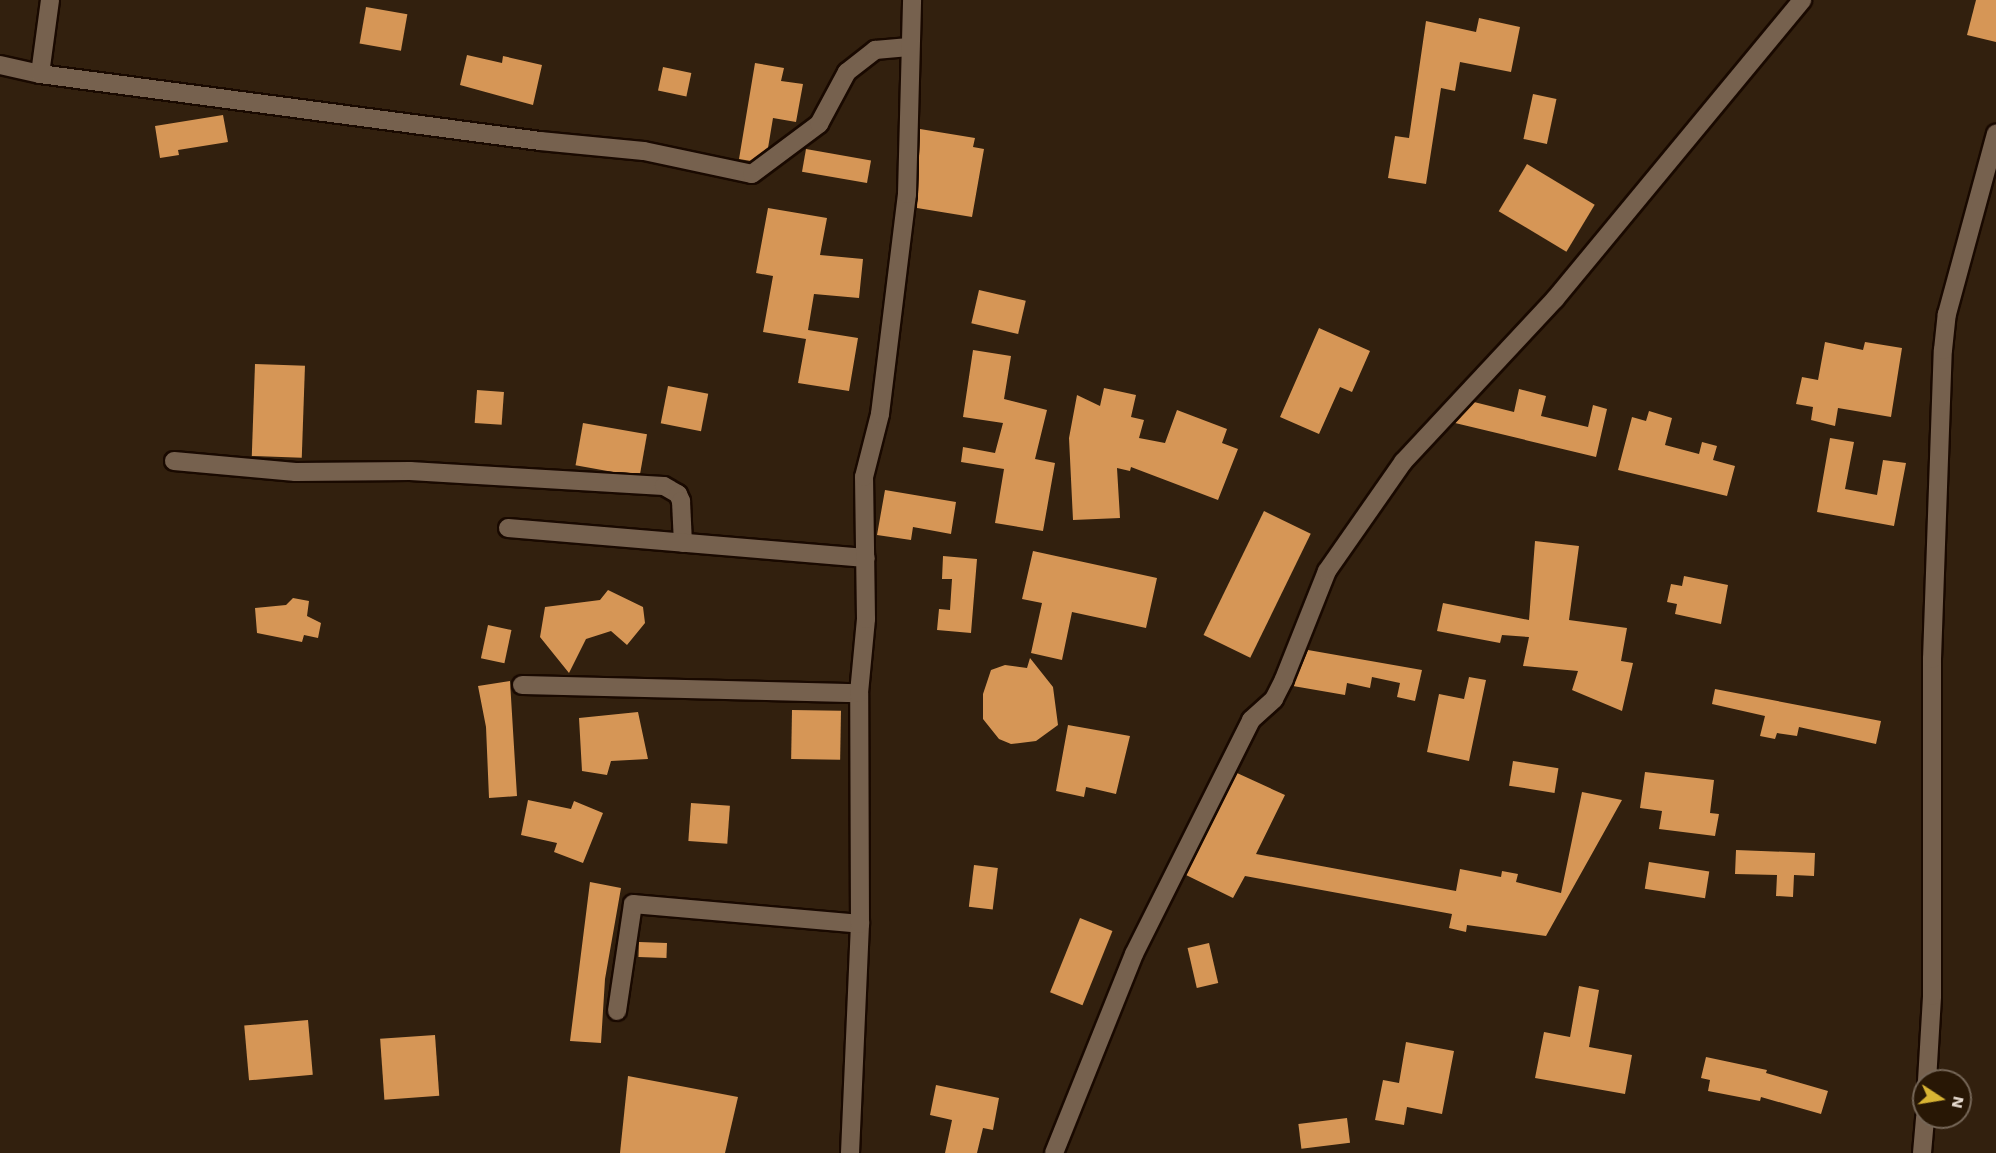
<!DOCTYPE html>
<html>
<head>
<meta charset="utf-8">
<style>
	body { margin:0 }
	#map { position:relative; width:1996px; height:1153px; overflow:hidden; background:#32200e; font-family:"Work Sans",sans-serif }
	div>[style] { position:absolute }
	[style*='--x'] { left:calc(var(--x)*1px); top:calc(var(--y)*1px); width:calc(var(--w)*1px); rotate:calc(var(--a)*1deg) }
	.building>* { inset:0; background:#d69656; transform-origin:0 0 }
	.roads { filter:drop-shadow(2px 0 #190900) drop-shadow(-2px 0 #190900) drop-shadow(0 2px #190900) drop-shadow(0 -2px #190900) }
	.minor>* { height:18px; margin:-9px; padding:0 9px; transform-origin:9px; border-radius:9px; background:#76614e }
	span { translate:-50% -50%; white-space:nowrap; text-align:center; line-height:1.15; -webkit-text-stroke:6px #281705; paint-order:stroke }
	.north { position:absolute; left:1912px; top:1069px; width:60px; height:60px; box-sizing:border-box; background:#281705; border:2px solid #756657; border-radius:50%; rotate:102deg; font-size:16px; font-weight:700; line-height:24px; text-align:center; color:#e8dcd1 }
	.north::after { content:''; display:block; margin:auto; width:21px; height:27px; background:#d8b434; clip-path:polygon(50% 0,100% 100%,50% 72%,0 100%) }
</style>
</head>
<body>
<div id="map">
	<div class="building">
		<div style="clip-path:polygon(1976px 0,1996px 0,1996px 42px,1967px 35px)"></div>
		<div style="left:366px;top:7px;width:42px;height:37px;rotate:10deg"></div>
		<div style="clip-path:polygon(1479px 18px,1520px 27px,1511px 72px,1460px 62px,1455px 91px,1441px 88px,1426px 184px,1388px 178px,1395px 136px,1409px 138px,1426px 21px,1476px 32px)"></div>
		<div style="clip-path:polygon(467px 55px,502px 63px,503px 56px,542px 65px,533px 105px,460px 85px)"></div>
		<div style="clip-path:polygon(755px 63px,784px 68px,781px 81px,803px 84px,796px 122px,773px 118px,768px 148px,751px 161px,739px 159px)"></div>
		<div style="left:663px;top:67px;width:29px;height:24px;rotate:12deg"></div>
		<div style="left:1533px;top:94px;width:24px;height:46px;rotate:12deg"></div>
		<div style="clip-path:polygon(223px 115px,228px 142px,178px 150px,179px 155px,160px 158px,155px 126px)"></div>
		<div style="clip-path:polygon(920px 129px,975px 138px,973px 147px,984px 149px,972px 217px,917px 208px)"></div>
		<div style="left:806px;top:149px;width:66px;height:23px;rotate:10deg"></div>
		<div style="left:1527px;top:164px;width:79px;height:55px;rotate:31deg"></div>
		<div style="clip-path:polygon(768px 208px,827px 218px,820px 255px,863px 259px,859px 298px,814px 294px,808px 330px,858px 338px,849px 391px,798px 383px,806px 339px,763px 332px,773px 276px,756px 273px)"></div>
		<div style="left:979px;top:290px;width:48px;height:34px;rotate:13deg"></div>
		<div style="clip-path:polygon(1319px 328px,1370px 351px,1352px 392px,1340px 387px,1319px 434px,1280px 417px)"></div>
		<div style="clip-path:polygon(1825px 342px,1863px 350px,1865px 342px,1902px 348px,1891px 417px,1838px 408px,1835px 426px,1811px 420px,1813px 407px,1796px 404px,1802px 377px,1818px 380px)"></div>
		<div style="clip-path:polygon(973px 350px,1011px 356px,1004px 399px,1047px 410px,1035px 459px,1055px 463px,1043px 531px,995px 523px,1004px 469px,961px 462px,963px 447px,995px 453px,1003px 423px,963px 417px)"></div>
		<div style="left:255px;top:364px;width:50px;height:92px;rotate:2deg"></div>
		<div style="left:668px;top:386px;width:41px;height:38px;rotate:11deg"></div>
		<div style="clip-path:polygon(1104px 388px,1136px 395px,1131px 417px,1144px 420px,1139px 438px,1165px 443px,1177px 410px,1227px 429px,1222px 443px,1238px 449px,1218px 500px,1131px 467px,1130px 471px,1117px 468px,1120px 518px,1073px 520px,1069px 438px,1077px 395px,1100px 406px)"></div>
		<div style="clip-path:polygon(1519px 389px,1546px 396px,1541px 416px,1588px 427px,1593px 405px,1607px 409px,1596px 457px,1455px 423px,1474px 402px,1514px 412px)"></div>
		<div style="left:477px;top:390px;width:27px;height:33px;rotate:4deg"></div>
		<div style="clip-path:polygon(1649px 411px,1672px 418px,1665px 445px,1699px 454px,1702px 442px,1717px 446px,1713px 460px,1735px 466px,1727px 496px,1618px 470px,1632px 417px,1646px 421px)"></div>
		<div style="left:583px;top:423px;width:65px;height:43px;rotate:10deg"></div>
		<div style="clip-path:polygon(1830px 438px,1854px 442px,1845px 489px,1877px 495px,1883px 460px,1906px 463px,1894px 526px,1817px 512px)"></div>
		<div style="clip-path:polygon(885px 490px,956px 502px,951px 534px,913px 527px,911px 540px,877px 535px)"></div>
		<div style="left:1264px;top:511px;width:52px;height:138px;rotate:26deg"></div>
		<div style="clip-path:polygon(1535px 541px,1579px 546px,1569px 620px,1627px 628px,1621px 661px,1633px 663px,1622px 711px,1572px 690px,1578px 671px,1523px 666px,1529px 637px,1502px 635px,1500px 643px,1437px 631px,1443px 603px,1529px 620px)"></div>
		<div style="clip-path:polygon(1033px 551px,1157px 578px,1146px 628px,1072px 612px,1062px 660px,1031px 653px,1042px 603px,1022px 599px)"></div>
		<div style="clip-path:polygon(943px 556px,977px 559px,971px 633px,937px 630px,939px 609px,950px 610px,952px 579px,942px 579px)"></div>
		<div style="clip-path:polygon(1684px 576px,1728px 585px,1721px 624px,1675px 614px,1677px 604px,1667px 602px,1671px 584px,1682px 586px)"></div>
		<div style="clip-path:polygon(608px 590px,643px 607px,645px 623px,627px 645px,611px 631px,586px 639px,569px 673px,540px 637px,545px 607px,600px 600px)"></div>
		<div style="clip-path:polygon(293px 598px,309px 601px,307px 616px,321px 623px,318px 638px,304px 635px,302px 642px,257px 633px,255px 608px,286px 605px)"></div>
		<div style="left:488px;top:625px;width:24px;height:34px;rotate:12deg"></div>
		<div style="clip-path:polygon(1308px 650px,1422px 670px,1415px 701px,1397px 697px,1400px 683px,1372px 677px,1370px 688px,1347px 683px,1345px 695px,1293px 686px)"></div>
		<div style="clip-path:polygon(1030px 658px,1053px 687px,1058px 725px,1036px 741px,1011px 744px,999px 739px,983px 719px,983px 694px,991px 670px,1005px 665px,1027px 668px)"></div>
		<div style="clip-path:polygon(1469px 677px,1486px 680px,1469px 761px,1427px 752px,1439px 694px,1464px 699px)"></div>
		<div style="clip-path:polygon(510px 681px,517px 796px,489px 798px,486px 727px,478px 686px)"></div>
		<div style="clip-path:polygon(1715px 689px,1881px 721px,1876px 744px,1799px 727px,1797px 736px,1777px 733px,1775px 739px,1760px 736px,1765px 716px,1712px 704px)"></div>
		<div style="left:792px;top:710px;width:49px;height:49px;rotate:1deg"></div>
		<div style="clip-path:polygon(638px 712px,648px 759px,611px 761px,607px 775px,582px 771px,579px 718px)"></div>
		<div style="clip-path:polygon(1068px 725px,1130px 736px,1116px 794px,1086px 787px,1084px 797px,1056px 791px)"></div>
		<div style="left:1513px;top:761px;width:46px;height:25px;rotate:9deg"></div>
		<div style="clip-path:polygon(1645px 772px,1714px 780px,1710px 813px,1719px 814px,1715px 836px,1659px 829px,1662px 811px,1640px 808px)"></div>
		<div style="clip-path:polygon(1237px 773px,1285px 795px,1256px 854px,1456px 891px,1460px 869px,1501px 877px,1502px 871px,1518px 874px,1516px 882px,1561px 893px,1582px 792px,1622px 800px,1546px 936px,1467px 925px,1466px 932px,1449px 928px,1452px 914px,1245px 876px,1233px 898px,1186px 875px)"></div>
		<div style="clip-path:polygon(528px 800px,571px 809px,574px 801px,603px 813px,583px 863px,554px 852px,557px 843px,521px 835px)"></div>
		<div style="left:691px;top:803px;width:39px;height:38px;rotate:4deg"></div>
		<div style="clip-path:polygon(1736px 850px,1815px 853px,1814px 876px,1794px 875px,1793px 897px,1776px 896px,1777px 875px,1735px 874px)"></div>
		<div style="left:1649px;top:862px;width:61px;height:27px;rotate:9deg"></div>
		<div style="left:974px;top:865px;width:24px;height:42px;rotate:7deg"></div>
		<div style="clip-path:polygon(590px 882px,621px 888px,605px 979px,601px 1043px,570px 1041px)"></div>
		<div style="left:1080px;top:918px;width:35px;height:80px;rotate:22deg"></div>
		<div style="left:639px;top:942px;width:28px;height:15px;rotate:2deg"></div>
		<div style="left:1209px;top:943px;width:41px;height:22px;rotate:77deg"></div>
		<div style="clip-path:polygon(1579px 986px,1599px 990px,1589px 1047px,1632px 1055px,1625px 1094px,1535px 1078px,1544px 1032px,1570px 1037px)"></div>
		<div style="left:308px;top:1020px;width:55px;height:64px;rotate:85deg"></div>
		<div style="left:435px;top:1035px;width:61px;height:55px;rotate:86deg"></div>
		<div style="clip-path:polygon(1406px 1042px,1454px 1051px,1442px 1114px,1407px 1107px,1404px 1125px,1375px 1120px,1383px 1080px,1399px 1083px)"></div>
		<div style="clip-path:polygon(1706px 1057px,1767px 1070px,1766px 1073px,1828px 1091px,1821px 1114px,1761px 1097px,1760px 1101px,1708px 1091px,1710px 1080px,1701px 1078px)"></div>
		<div style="clip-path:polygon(628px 1076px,738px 1097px,725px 1153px,620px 1153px)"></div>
		<div style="clip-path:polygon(936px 1085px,999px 1098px,993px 1130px,983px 1128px,977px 1153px,945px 1153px,952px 1120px,930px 1115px)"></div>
		<div style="left:1347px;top:1118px;width:25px;height:49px;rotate:83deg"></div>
	</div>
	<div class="roads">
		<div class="minor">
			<div style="--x:0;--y:65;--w:41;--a:12.7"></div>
			<div style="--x:40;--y:74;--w:75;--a:-82.3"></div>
			<div style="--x:40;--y:74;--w:504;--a:7.63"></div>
			<div style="--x:540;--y:141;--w:104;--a:5.5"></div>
			<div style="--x:644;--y:151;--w:110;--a:12"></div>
			<div style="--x:752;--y:174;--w:84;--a:-36.7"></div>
			<div style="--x:819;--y:124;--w:59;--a:-61.7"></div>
			<div style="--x:847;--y:72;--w:36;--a:-38"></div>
			<div style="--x:875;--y:50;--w:34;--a:-5"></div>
			<div style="--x:174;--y:461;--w:122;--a:5.2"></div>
			<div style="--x:296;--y:472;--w:114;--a:-0.5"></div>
			<div style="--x:410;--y:471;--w:254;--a:3.4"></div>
			<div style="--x:664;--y:486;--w:16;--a:30"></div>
			<div style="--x:678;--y:494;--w:8;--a:67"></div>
			<div style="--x:681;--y:501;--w:42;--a:87.3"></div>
			<div style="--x:508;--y:528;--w:359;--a:4.8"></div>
			<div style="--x:522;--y:685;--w:337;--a:1.4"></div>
			<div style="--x:617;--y:1011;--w:108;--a:-81.5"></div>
			<div style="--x:633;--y:904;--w:228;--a:5"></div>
			<div style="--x:1927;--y:1081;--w:85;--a:-86.6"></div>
			<div style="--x:1932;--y:996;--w:337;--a:-90"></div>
			<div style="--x:1932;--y:659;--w:309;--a:-88"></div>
			<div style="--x:1943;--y:350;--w:36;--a:-84"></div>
			<div style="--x:1947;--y:314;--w:187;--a:-74.8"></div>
			<div style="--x:850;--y:1153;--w:229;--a:-87.5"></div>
			<div style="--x:860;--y:924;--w:231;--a:-90.2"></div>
			<div style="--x:859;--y:693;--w:74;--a:-84.6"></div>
			<div style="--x:866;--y:619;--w:142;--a:-90.8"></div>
			<div style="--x:864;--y:477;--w:65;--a:-75.7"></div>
			<div style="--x:880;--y:414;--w:222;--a:-83"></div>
			<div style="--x:907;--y:194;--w:194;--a:-88.5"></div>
			<div style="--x:1054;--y:1153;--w:214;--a:-68.1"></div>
			<div style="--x:1134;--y:954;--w:262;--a:-63.4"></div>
			<div style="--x:1251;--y:720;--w:31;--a:-42"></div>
			<div style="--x:1274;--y:699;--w:22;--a:-63"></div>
			<div style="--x:1284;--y:679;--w:116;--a:-68.3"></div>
			<div style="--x:1327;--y:571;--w:133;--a:-55.1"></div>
			<div style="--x:1403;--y:462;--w:223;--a:-47"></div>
			<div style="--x:1555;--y:299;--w:388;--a:-50.4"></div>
			<div style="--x:1922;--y:1153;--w:36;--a:-85"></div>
		</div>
	</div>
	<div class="north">N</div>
</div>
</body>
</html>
